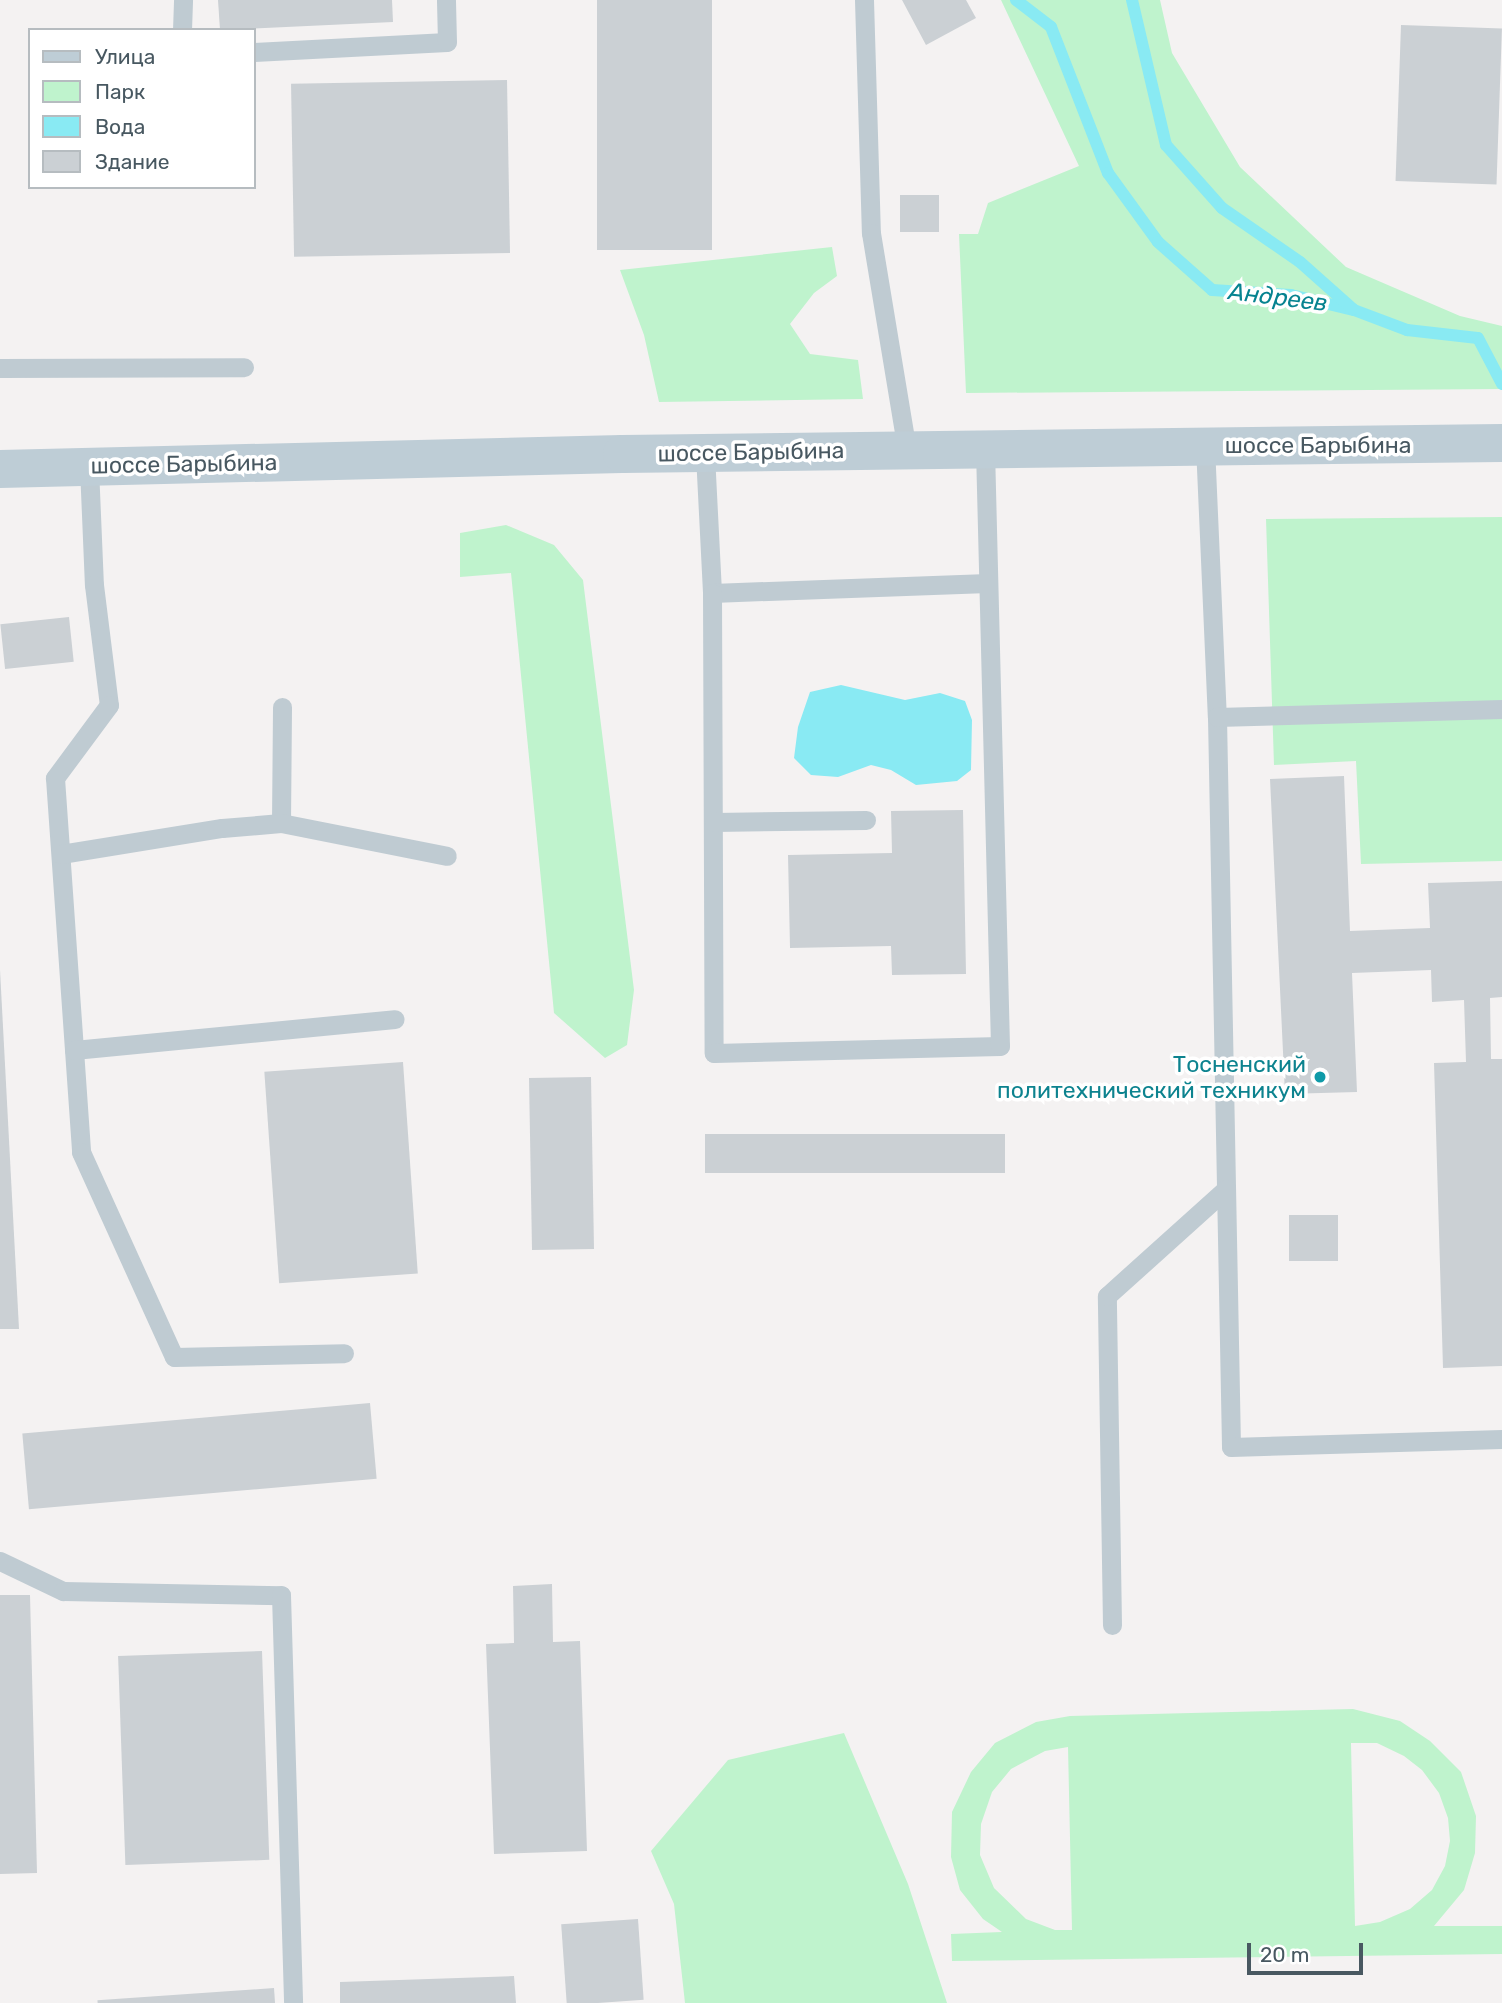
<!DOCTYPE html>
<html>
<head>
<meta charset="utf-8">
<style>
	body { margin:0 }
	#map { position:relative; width:1502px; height:2003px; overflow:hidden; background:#f4f2f2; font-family:Rubik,sans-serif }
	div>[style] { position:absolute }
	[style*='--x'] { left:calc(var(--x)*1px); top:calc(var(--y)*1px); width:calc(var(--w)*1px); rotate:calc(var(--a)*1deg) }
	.green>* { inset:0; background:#bff3cd }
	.water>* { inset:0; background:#89eaf3 }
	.stream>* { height:12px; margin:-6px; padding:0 6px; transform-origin:6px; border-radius:6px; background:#89eaf3 }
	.building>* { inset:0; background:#cbd0d4; transform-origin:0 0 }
	.lane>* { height:19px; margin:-9.5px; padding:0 9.5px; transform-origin:9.5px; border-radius:9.5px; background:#bfcbd2 }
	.secondary>* { height:38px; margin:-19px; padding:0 19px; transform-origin:19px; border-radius:19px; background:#becdd6 }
	.dots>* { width:19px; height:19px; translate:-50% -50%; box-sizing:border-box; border:4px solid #fff; border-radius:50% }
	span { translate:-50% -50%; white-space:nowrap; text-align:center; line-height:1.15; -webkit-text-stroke:7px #fff; paint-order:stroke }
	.street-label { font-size:23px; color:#485861 }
	.culture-label { font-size:23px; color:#0d838f }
	.right { translate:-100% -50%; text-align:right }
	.water-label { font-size:24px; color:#068390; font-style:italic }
	.legend { position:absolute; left:28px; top:28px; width:228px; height:161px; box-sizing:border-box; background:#fff; border:2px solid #b6bcc0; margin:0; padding:9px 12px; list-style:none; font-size:21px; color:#485861 }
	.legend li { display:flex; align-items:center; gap:14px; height:35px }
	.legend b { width:35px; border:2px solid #b6bcc0 }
	.scale { position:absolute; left:1247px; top:1943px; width:116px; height:32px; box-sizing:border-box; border:4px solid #485861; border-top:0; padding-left:9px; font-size:21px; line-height:24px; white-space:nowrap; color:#485861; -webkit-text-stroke:5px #fff; paint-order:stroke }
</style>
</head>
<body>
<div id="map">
	<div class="green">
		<div style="clip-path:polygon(1001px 0,1160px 0,1172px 53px,1240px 167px,1346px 267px,1460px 316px,1502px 326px,1502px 389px,966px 393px,959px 234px,978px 234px,988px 203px,1079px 166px)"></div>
		<div style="clip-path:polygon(832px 247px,837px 276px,814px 293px,790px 324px,810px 354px,858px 360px,863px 399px,659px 402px,644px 335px,620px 270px)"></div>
		<div style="clip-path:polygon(1502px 517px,1502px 861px,1361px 864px,1356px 761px,1274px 765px,1266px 519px)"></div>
		<div style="clip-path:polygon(506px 525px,554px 545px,583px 580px,634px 990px,627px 1045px,605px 1058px,554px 1013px,511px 573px,460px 577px,460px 533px)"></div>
		<div style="clip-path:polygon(evenodd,1353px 1709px,1400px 1721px,1430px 1741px,1461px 1772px,1476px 1816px,1475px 1853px,1464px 1890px,1434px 1926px,1502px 1926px,1502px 1954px,952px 1961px,951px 1934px,1002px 1932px,983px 1919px,960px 1890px,951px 1857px,952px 1812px,971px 1772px,995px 1743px,1036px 1722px,1070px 1716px,1353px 1709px,1351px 1743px,1377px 1743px,1404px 1756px,1422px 1770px,1439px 1793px,1448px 1818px,1450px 1841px,1445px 1866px,1432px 1890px,1410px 1909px,1380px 1922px,1355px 1926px,1351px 1743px,1353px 1709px,1068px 1747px,1072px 1930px,1055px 1930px,1026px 1919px,994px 1888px,980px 1855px,981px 1824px,992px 1792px,1011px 1769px,1045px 1751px,1068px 1747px)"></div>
		<div style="clip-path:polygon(844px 1733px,908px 1884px,947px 2003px,685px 2003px,674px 1904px,651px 1851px,728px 1760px)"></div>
	</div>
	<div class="water">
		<div style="clip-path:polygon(841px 685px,905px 700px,940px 693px,965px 701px,972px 720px,971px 770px,957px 781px,916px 785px,891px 770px,871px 765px,838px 777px,811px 775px,794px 758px,798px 727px,810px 692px)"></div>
	</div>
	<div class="stream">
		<div style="--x:1016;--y:0;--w:44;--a:37.6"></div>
		<div style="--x:1051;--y:27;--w:157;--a:68.7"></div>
		<div style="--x:1108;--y:173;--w:85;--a:54.1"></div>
		<div style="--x:1158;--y:242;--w:72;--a:41.6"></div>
		<div style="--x:1212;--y:290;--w:79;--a:3.6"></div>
		<div style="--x:1291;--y:295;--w:65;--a:13.4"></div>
		<div style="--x:1354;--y:310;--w:57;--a:20.7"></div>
		<div style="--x:1407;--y:330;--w:71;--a:6.4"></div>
		<div style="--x:1478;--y:338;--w:52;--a:62.4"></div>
		<div style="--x:1132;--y:0;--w:149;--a:76.8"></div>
		<div style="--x:1166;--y:145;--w:84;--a:48.4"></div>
		<div style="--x:1222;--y:208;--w:95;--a:34.7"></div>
		<div style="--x:1300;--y:262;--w:71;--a:41.6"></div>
	</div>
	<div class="building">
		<div style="clip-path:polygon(218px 0,392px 0,393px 22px,220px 30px)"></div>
		<div style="left:597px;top:0;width:115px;height:250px"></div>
		<div style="clip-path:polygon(902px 0,966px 0,976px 18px,926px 45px)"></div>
		<div style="left:1401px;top:25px;width:101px;height:156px;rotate:2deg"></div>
		<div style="left:507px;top:80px;width:173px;height:216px;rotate:89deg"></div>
		<div style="left:900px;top:195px;width:39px;height:37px"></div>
		<div style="left:69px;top:617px;width:45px;height:69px;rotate:84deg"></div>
		<div style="clip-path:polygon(1344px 776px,1350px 931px,1430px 928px,1428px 883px,1502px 881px,1502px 997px,1490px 998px,1491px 1059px,1502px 1059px,1502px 1366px,1443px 1368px,1434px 1063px,1466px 1062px,1464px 1000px,1432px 1002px,1431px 970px,1352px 973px,1357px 1092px,1285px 1094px,1270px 779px)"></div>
		<div style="clip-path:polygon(963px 810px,966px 974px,892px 975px,891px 946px,790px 948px,788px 855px,892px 853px,891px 811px)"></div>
		<div style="clip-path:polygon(0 970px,19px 1329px,0 1329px)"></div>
		<div style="left:403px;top:1062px;width:212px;height:139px;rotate:86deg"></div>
		<div style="left:591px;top:1077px;width:172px;height:62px;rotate:89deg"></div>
		<div style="left:1005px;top:1134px;width:39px;height:300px;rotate:90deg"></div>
		<div style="left:1289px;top:1215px;width:49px;height:46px"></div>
		<div style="left:370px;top:1403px;width:76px;height:349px;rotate:85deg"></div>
		<div style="clip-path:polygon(552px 1584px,553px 1642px,580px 1641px,587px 1851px,494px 1854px,486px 1644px,514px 1643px,513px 1586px)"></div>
		<div style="clip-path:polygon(0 1595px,30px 1595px,37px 1873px,0 1874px)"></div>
		<div style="left:262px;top:1651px;width:209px;height:144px;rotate:88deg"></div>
		<div style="left:638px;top:1919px;width:81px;height:77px;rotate:86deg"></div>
		<div style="clip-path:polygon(514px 1976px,516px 2003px,340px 2003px,340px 1982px)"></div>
		<div style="left:274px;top:1988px;width:15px;height:177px;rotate:86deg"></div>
	</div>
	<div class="lane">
		<div style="--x:864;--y:0;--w:233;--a:88.3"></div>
		<div style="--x:871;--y:233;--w:220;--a:80.6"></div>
		<div style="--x:182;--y:30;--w:30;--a:-88"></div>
		<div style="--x:254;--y:52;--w:193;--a:-3"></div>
		<div style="--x:447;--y:42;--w:42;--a:-91.4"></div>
		<div style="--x:0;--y:368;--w:244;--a:-0.2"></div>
		<div style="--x:1205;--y:445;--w:272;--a:87.5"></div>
		<div style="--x:1217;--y:717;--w:730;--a:88.9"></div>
		<div style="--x:1231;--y:1447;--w:271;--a:-1.7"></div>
		<div style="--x:705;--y:454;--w:139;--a:87.1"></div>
		<div style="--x:712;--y:593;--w:276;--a:-2.1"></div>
		<div style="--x:89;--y:467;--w:118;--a:87.6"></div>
		<div style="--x:94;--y:585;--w:121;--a:82.9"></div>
		<div style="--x:109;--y:705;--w:91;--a:126.5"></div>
		<div style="--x:55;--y:778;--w:375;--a:86"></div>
		<div style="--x:81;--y:1152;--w:225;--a:65.6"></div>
		<div style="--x:174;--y:1357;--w:170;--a:-1.3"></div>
		<div style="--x:712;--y:593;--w:460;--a:89.8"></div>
		<div style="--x:714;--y:1053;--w:286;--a:-1.4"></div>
		<div style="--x:1000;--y:1046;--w:598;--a:-91.44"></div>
		<div style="--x:1217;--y:717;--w:285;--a:-1.6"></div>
		<div style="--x:714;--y:822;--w:152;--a:-0.8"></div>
		<div style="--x:281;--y:823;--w:116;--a:-89.5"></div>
		<div style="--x:61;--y:854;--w:163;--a:-9.2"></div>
		<div style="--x:222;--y:828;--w:59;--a:-4.8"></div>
		<div style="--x:281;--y:823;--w:169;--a:11.2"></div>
		<div style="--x:74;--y:1050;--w:322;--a:-5.5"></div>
		<div style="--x:0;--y:1561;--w:70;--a:25.5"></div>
		<div style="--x:63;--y:1591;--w:218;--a:1.1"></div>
		<div style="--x:281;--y:1595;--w:408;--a:88.3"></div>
		<div style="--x:1112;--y:1625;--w:329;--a:-90.9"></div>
		<div style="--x:1107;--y:1296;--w:160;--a:-42"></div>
	</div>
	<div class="secondary">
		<div style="--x:0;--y:469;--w:622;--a:-1.38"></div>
		<div style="--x:622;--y:454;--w:880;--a:-0.72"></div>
	</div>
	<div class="dots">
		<div style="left:1320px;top:1077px;background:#0f9aa8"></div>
	</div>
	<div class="street-label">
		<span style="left:1318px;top:445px">шоссе Барыбина</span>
		<span style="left:751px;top:452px;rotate:-1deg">шоссе Барыбина</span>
		<span style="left:184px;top:464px;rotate:-1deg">шоссе Барыбина</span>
	</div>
	<div class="culture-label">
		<span class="right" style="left:1306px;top:1077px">Тосненский<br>политехнический техникум</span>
	</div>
	<div class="water-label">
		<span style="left:1278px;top:298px;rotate:7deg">Андреев</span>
	</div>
	<ul class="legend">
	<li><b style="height:9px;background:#becdd6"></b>Улица</li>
	<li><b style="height:19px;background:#bff3cd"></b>Парк</li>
	<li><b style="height:19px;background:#89eaf3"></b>Вода</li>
	<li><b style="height:19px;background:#cbd0d4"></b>Здание</li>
	</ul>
	<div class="scale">20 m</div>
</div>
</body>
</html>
